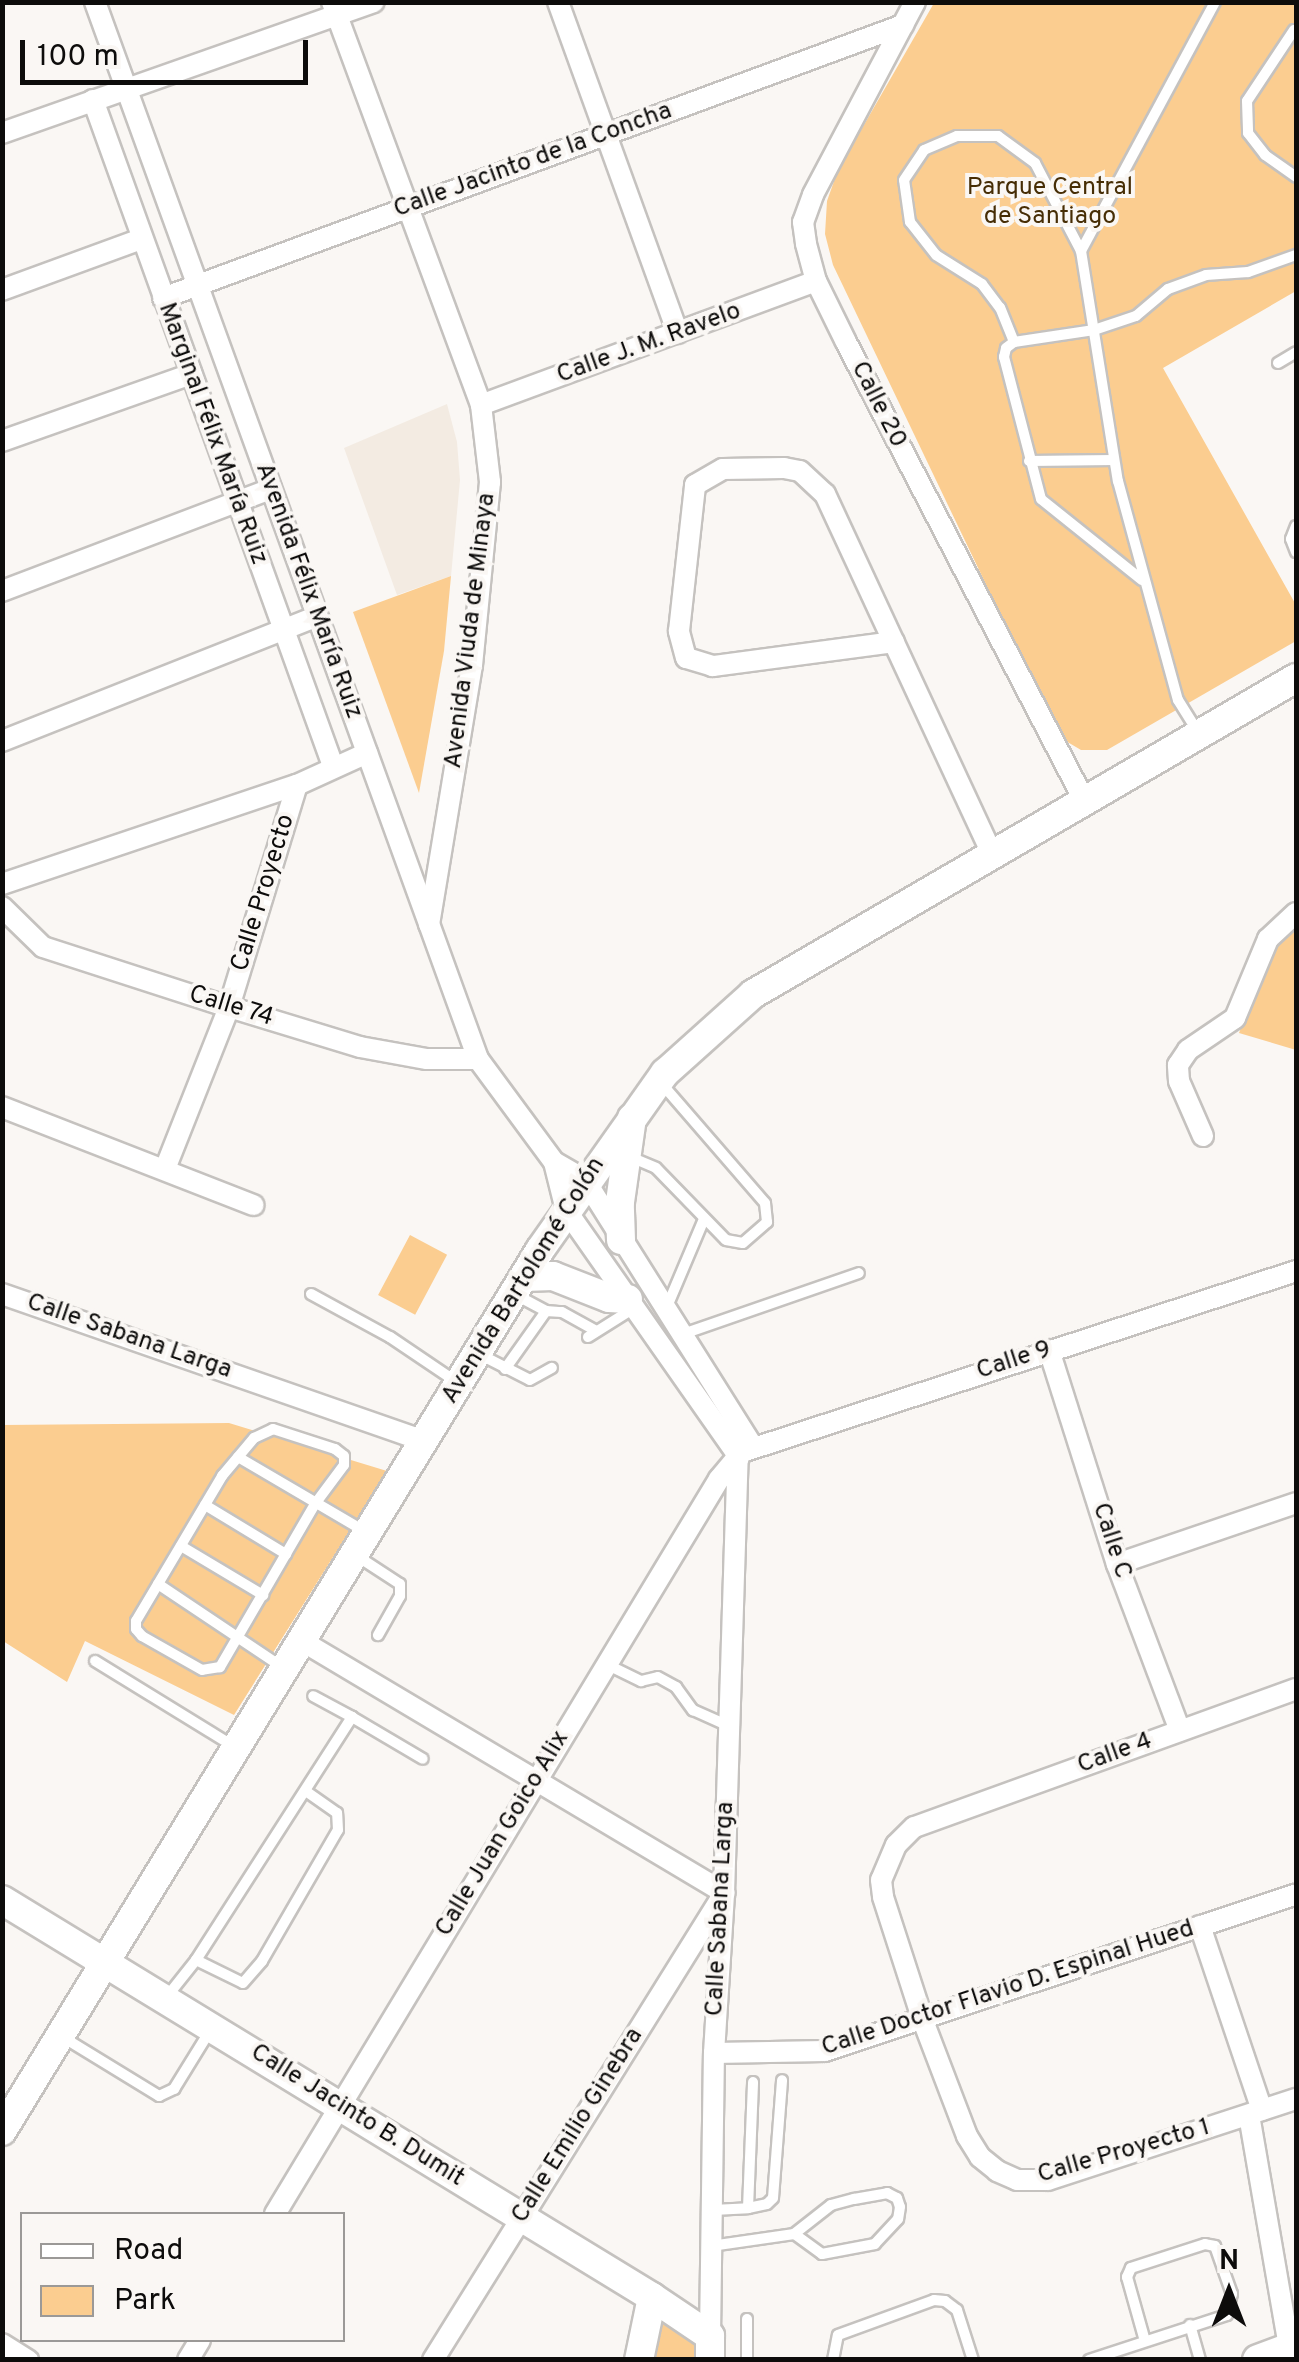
<!DOCTYPE html>
<html>
<head>
<meta charset="utf-8">
<style>
	body { margin:0 }
	#map { position:relative; width:1299px; height:2362px; overflow:hidden; background:#faf7f4; font-family:Overpass,sans-serif }
	div>[style] { position:absolute }
	[style*='--x'] { left:calc(var(--x)*1px); top:calc(var(--y)*1px); width:calc(var(--w)*1px); rotate:calc(var(--a)*1deg) }
	.built>* { inset:0; background:#f3ebe2 }
	.green>* { inset:0; background:#fbcd90; transform-origin:0 0 }
	.roads { filter:drop-shadow(2px 0 #c5c2bf) drop-shadow(-2px 0 #c5c2bf) drop-shadow(0 2px #c5c2bf) drop-shadow(0 -2px #c5c2bf) }
	.lane>* { height:10px; margin:-5px; padding:0 5px; transform-origin:5px; border-radius:5px; background:#fff }
	.street>* { height:20px; margin:-10px; padding:0 10px; transform-origin:10px; border-radius:10px; background:#fff }
	.secondary>* { height:28px; margin:-14px; padding:0 14px; transform-origin:14px; border-radius:14px; background:#fff }
	.primary>* { height:30px; margin:-15px; padding:0 15px; transform-origin:15px; border-radius:15px; background:#fff }
	span { translate:-50% -50%; white-space:nowrap; text-align:center; line-height:1.15; -webkit-text-stroke:8px #faf7f4; paint-order:stroke }
	.street-label { font-size:25px; color:#0d0c0b }
	.park-label { font-size:25px; color:#462d05 }
	.frame { position:absolute; inset:0; border:5px solid #0d0c0b; pointer-events:none }
	.legend { position:absolute; left:20px; top:2212px; width:325px; height:130px; box-sizing:border-box; background:#faf7f4; border:2px solid #9b9997; margin:0; padding:12px 18px; list-style:none; font-size:30px; color:#0d0c0b }
	.legend li { display:flex; align-items:center; gap:20px; height:50px }
	.legend b { width:50px; border:2px solid #9b9997 }
	.north { position:absolute; left:1179px; top:2242px; width:100px; height:100px; -webkit-text-stroke:8px #faf7f4; paint-order:stroke; rotate:0deg; font-size:28px; font-weight:700; line-height:40px; text-align:center; color:#0d0c0b }
	.north::after { content:''; display:block; margin:auto; width:35px; height:45px; background:#0d0c0b; clip-path:polygon(50% 0,100% 100%,50% 72%,0 100%) }
	.scale { position:absolute; left:20px; top:40px; width:288px; height:45px; box-sizing:border-box; border:5px solid #0d0c0b; border-top:0; padding-left:12px; font-size:30px; line-height:35px; white-space:nowrap; color:#0d0c0b; -webkit-text-stroke:8px #faf7f4; paint-order:stroke }
</style>
</head>
<body>
<div id="map">
	<div class="built">
		<div style="clip-path:polygon(447px 404px,457px 442px,460px 480px,451px 576px,397px 595px,344px 448px)"></div>
	</div>
	<div class="green">
		<div style="clip-path:polygon(934px 3px,1296px 3px,1296px 291px,1163px 368px,1296px 605px,1296px 641px,1107px 750px,1081px 750px,1059px 737px,833px 265px,825px 234px,827px 201px,838px 170px)"></div>
		<div style="clip-path:polygon(451px 576px,444px 651px,419px 793px,353px 612px)"></div>
		<div style="clip-path:polygon(1296px 918px,1296px 1050px,1239px 1033px,1279px 933px)"></div>
		<div style="left:410px;top:1235px;width:42px;height:68px;rotate:28deg"></div>
		<div style="clip-path:polygon(229px 1423px,387px 1471px,234px 1715px,85px 1641px,67px 1682px,3px 1641px,2px 1425px)"></div>
		<div style="clip-path:polygon(652px 2309px,700px 2336px,699px 2359px,644px 2360px)"></div>
	</div>
	<div class="roads">
		<div class="lane">
			<div style="--x:1294;--y:30;--w:85;--a:123.5"></div>
			<div style="--x:1247;--y:101;--w:32;--a:88"></div>
			<div style="--x:1248;--y:133;--w:28;--a:52"></div>
			<div style="--x:1265;--y:155;--w:38;--a:35"></div>
			<div style="--x:1081;--y:251;--w:283;--a:-61.7"></div>
			<div style="--x:1014;--y:342;--w:37;--a:-112"></div>
			<div style="--x:1000;--y:308;--w:30;--a:-127"></div>
			<div style="--x:982;--y:284;--w:54;--a:-147.8"></div>
			<div style="--x:936;--y:255;--w:42;--a:-128.2"></div>
			<div style="--x:910;--y:222;--w:42;--a:-98.1"></div>
			<div style="--x:904;--y:180;--w:36;--a:-56"></div>
			<div style="--x:924;--y:150;--w:36;--a:-23"></div>
			<div style="--x:957;--y:136;--w:41;--a:0"></div>
			<div style="--x:998;--y:136;--w:46;--a:36.1"></div>
			<div style="--x:1035;--y:163;--w:99;--a:62.4"></div>
			<div style="--x:1081;--y:251;--w:233;--a:80.9"></div>
			<div style="--x:1118;--y:481;--w:227;--a:74.7"></div>
			<div style="--x:1178;--y:700;--w:39;--a:58"></div>
			<div style="--x:1278;--y:363;--w:21;--a:-31"></div>
			<div style="--x:1029;--y:461;--w:85;--a:-0.7"></div>
			<div style="--x:1296;--y:526;--w:14;--a:111"></div>
			<div style="--x:1291;--y:539;--w:14;--a:69"></div>
			<div style="--x:1142;--y:580;--w:129;--a:-141.3"></div>
			<div style="--x:1041;--y:499;--w:147;--a:-104.6"></div>
			<div style="--x:1004;--y:357;--w:9;--a:-77"></div>
			<div style="--x:1006;--y:348;--w:10;--a:-37"></div>
			<div style="--x:1014;--y:342;--w:81;--a:-8.5"></div>
			<div style="--x:1094;--y:330;--w:44;--a:-18.4"></div>
			<div style="--x:1136;--y:316;--w:42;--a:-40.2"></div>
			<div style="--x:1168;--y:289;--w:40;--a:-20.2"></div>
			<div style="--x:1206;--y:275;--w:42;--a:-4.1"></div>
			<div style="--x:1248;--y:272;--w:51;--a:-19.5"></div>
			<div style="--x:628;--y:1156;--w:30;--a:23"></div>
			<div style="--x:656;--y:1168;--w:100;--a:45.8"></div>
			<div style="--x:726;--y:1240;--w:17;--a:10"></div>
			<div style="--x:743;--y:1243;--w:32;--a:-41"></div>
			<div style="--x:767;--y:1222;--w:19;--a:-96"></div>
			<div style="--x:765;--y:1203;--w:157;--a:-130.9"></div>
			<div style="--x:311;--y:1294;--w:90;--a:28.6"></div>
			<div style="--x:390;--y:1337;--w:78;--a:34.1"></div>
			<div style="--x:516;--y:1295;--w:34;--a:28"></div>
			<div style="--x:546;--y:1311;--w:16;--a:4"></div>
			<div style="--x:562;--y:1312;--w:39;--a:29"></div>
			<div style="--x:666;--y:1309;--w:98;--a:-67.1"></div>
			<div style="--x:683;--y:1334;--w:186;--a:-19.1"></div>
			<div style="--x:588;--y:1337;--w:54;--a:-32.2"></div>
			<div style="--x:477;--y:1353;--w:59;--a:27"></div>
			<div style="--x:530;--y:1380;--w:25;--a:-29"></div>
			<div style="--x:505;--y:1369;--w:71;--a:-54.7"></div>
			<div style="--x:273;--y:1429;--w:65;--a:17.9"></div>
			<div style="--x:335;--y:1449;--w:11;--a:38"></div>
			<div style="--x:344;--y:1456;--w:9;--a:90"></div>
			<div style="--x:344;--y:1465;--w:49;--a:126.6"></div>
			<div style="--x:315;--y:1504;--w:189;--a:120.2"></div>
			<div style="--x:220;--y:1667;--w:18;--a:171"></div>
			<div style="--x:202;--y:1670;--w:69;--a:-150.5"></div>
			<div style="--x:142;--y:1636;--w:9;--a:-131"></div>
			<div style="--x:136;--y:1629;--w:8;--a:-90"></div>
			<div style="--x:136;--y:1621;--w:169;--a:-59.3"></div>
			<div style="--x:222;--y:1476;--w:50;--a:-49.9"></div>
			<div style="--x:254;--y:1438;--w:21;--a:-25"></div>
			<div style="--x:238;--y:1457;--w:146;--a:30.4"></div>
			<div style="--x:205;--y:1505;--w:95;--a:31.2"></div>
			<div style="--x:181;--y:1546;--w:96;--a:30.9"></div>
			<div style="--x:357;--y:1556;--w:51;--a:33.1"></div>
			<div style="--x:400;--y:1584;--w:12;--a:90"></div>
			<div style="--x:400;--y:1596;--w:45;--a:119.4"></div>
			<div style="--x:158;--y:1584;--w:149;--a:33.8"></div>
			<div style="--x:95;--y:1661;--w:164;--a:31.6"></div>
			<div style="--x:608;--y:1665;--w:37;--a:26"></div>
			<div style="--x:641;--y:1681;--w:17;--a:-13"></div>
			<div style="--x:658;--y:1677;--w:21;--a:29"></div>
			<div style="--x:676;--y:1687;--w:29;--a:54"></div>
			<div style="--x:693;--y:1710;--w:39;--a:24"></div>
			<div style="--x:352;--y:1717;--w:82;--a:30.6"></div>
			<div style="--x:196;--y:1960;--w:52;--a:26.1"></div>
			<div style="--x:243;--y:1983;--w:29;--a:-49"></div>
			<div style="--x:262;--y:1961;--w:151;--a:-59.9"></div>
			<div style="--x:338;--y:1830;--w:17;--a:-93"></div>
			<div style="--x:337;--y:1813;--w:37;--a:-145"></div>
			<div style="--x:165;--y:1999;--w:50;--a:-51.5"></div>
			<div style="--x:196;--y:1960;--w:289;--a:-57.3"></div>
			<div style="--x:352;--y:1717;--w:44;--a:-151.7"></div>
			<div style="--x:61;--y:2036;--w:115;--a:31.5"></div>
			<div style="--x:159;--y:2096;--w:17;--a:-25"></div>
			<div style="--x:174;--y:2089;--w:70;--a:-58.3"></div>
			<div style="--x:748;--y:2208;--w:126;--a:-87.7"></div>
			<div style="--x:713;--y:2210;--w:35;--a:-3"></div>
			<div style="--x:748;--y:2208;--w:19;--a:-12"></div>
			<div style="--x:767;--y:2204;--w:8;--a:-45"></div>
			<div style="--x:773;--y:2198;--w:118;--a:-85.6"></div>
			<div style="--x:711;--y:2246;--w:84;--a:-8.2"></div>
			<div style="--x:794;--y:2234;--w:47;--a:-38.1"></div>
			<div style="--x:831;--y:2205;--w:24;--a:-15"></div>
			<div style="--x:854;--y:2199;--w:34;--a:-10"></div>
			<div style="--x:887;--y:2193;--w:11;--a:27"></div>
			<div style="--x:897;--y:2198;--w:9;--a:72"></div>
			<div style="--x:900;--y:2207;--w:12;--a:99"></div>
			<div style="--x:898;--y:2219;--w:34;--a:133"></div>
			<div style="--x:875;--y:2244;--w:54;--a:169.3"></div>
			<div style="--x:822;--y:2254;--w:34;--a:-144"></div>
			<div style="--x:1190;--y:2325;--w:36;--a:74"></div>
			<div style="--x:747;--y:2360;--w:41;--a:-90"></div>
			<div style="--x:833;--y:2360;--w:25;--a:-79"></div>
			<div style="--x:838;--y:2335;--w:102;--a:-20"></div>
			<div style="--x:934;--y:2300;--w:11;--a:5"></div>
			<div style="--x:945;--y:2301;--w:15;--a:37"></div>
			<div style="--x:957;--y:2310;--w:52;--a:72.3"></div>
			<div style="--x:1089;--y:2360;--w:145;--a:-18.1"></div>
			<div style="--x:1227;--y:2315;--w:22;--a:-77"></div>
			<div style="--x:1232;--y:2294;--w:51;--a:-109.5"></div>
			<div style="--x:1215;--y:2246;--w:10;--a:-169"></div>
			<div style="--x:1205;--y:2244;--w:78;--a:162"></div>
			<div style="--x:1131;--y:2268;--w:10;--a:114"></div>
			<div style="--x:1127;--y:2277;--w:66;--a:74.3"></div>
		</div>
		<div class="street">
			<div style="--x:95;--y:2;--w:1124;--a:70.08"></div>
			<div style="--x:478;--y:1059;--w:128;--a:53.6"></div>
			<div style="--x:554;--y:1162;--w:49;--a:76"></div>
			<div style="--x:566;--y:1210;--w:302;--a:55"></div>
			<div style="--x:332;--y:2;--w:430;--a:69.7"></div>
			<div style="--x:481;--y:405;--w:78;--a:83.3"></div>
			<div style="--x:490;--y:482;--w:184;--a:95.6"></div>
			<div style="--x:472;--y:665;--w:263;--a:99.4"></div>
			<div style="--x:558;--y:2;--w:352;--a:70.1"></div>
			<div style="--x:915;--y:2;--w:218;--a:117.9"></div>
			<div style="--x:813;--y:195;--w:29;--a:110"></div>
			<div style="--x:803;--y:222;--w:22;--a:82"></div>
			<div style="--x:806;--y:244;--w:38;--a:75"></div>
			<div style="--x:816;--y:281;--w:68;--a:63.8"></div>
			<div style="--x:846;--y:342;--w:516;--a:62.54"></div>
			<div style="--x:93;--y:100;--w:708;--a:70.18"></div>
			<div style="--x:2;--y:133;--w:394;--a:-19.4"></div>
			<div style="--x:2;--y:290;--w:148;--a:-20.1"></div>
			<div style="--x:163;--y:298;--w:789;--a:-20.25"></div>
			<div style="--x:481;--y:405;--w:357;--a:-20.3"></div>
			<div style="--x:2;--y:441;--w:201;--a:-19.5"></div>
			<div style="--x:2;--y:591;--w:288;--a:-20.8"></div>
			<div style="--x:894;--y:642;--w:183;--a:172.4"></div>
			<div style="--x:713;--y:666;--w:28;--a:-163"></div>
			<div style="--x:686;--y:658;--w:28;--a:-105"></div>
			<div style="--x:679;--y:631;--w:147;--a:-83.7"></div>
			<div style="--x:695;--y:485;--w:32;--a:-30"></div>
			<div style="--x:723;--y:469;--w:61;--a:-0.9"></div>
			<div style="--x:784;--y:468;--w:16;--a:11"></div>
			<div style="--x:800;--y:471;--w:34;--a:43"></div>
			<div style="--x:825;--y:494;--w:395;--a:65.1"></div>
			<div style="--x:2;--y:741;--w:339;--a:-21.6"></div>
			<div style="--x:2;--y:884;--w:311;--a:-18.6"></div>
			<div style="--x:297;--y:785;--w:77;--a:-24.6"></div>
			<div style="--x:2;--y:907;--w:57;--a:44.3"></div>
			<div style="--x:43;--y:947;--w:195;--a:17.9"></div>
			<div style="--x:229;--y:1007;--w:137;--a:17"></div>
			<div style="--x:360;--y:1047;--w:68;--a:10.2"></div>
			<div style="--x:427;--y:1059;--w:51;--a:0"></div>
			<div style="--x:2;--y:1107;--w:270;--a:21.3"></div>
			<div style="--x:1203;--y:1136;--w:60;--a:-113.6"></div>
			<div style="--x:1179;--y:1081;--w:16;--a:-94"></div>
			<div style="--x:1178;--y:1065;--w:18;--a:-56"></div>
			<div style="--x:1188;--y:1050;--w:57;--a:-34.2"></div>
			<div style="--x:1235;--y:1018;--w:86;--a:-67.3"></div>
			<div style="--x:1268;--y:939;--w:38;--a:-43"></div>
			<div style="--x:554;--y:1162;--w:36;--a:30"></div>
			<div style="--x:585;--y:1180;--w:313;--a:57.8"></div>
			<div style="--x:165;--y:1169;--w:174;--a:-68.4"></div>
			<div style="--x:229;--y:1007;--w:232;--a:-73"></div>
			<div style="--x:2;--y:1294;--w:447;--a:19.2"></div>
			<div style="--x:1049;--y:1350;--w:225;--a:72.4"></div>
			<div style="--x:1117;--y:1564;--w:178;--a:69.3"></div>
			<div style="--x:1117;--y:1564;--w:189;--a:-18.8"></div>
			<div style="--x:302;--y:1641;--w:492;--a:30.8"></div>
			<div style="--x:1296;--y:1689;--w:406;--a:160.1"></div>
			<div style="--x:914;--y:1827;--w:25;--a:135"></div>
			<div style="--x:896;--y:1845;--w:38;--a:113"></div>
			<div style="--x:881;--y:1880;--w:17;--a:83"></div>
			<div style="--x:883;--y:1897;--w:127;--a:72.1"></div>
			<div style="--x:922;--y:2018;--w:126;--a:69.1"></div>
			<div style="--x:967;--y:2136;--w:25;--a:58"></div>
			<div style="--x:980;--y:2157;--w:22;--a:39"></div>
			<div style="--x:997;--y:2171;--w:22;--a:24"></div>
			<div style="--x:1017;--y:2180;--w:31;--a:0"></div>
			<div style="--x:1048;--y:2180;--w:261;--a:-18.1"></div>
			<div style="--x:1200;--y:1926;--w:194;--a:71.4"></div>
			<div style="--x:714;--y:2053;--w:111;--a:-1"></div>
			<div style="--x:825;--y:2051;--w:496;--a:-18.4"></div>
			<div style="--x:1249;--y:2115;--w:248;--a:80.2"></div>
			<div style="--x:275;--y:2214;--w:859;--a:-58.86"></div>
			<div style="--x:719;--y:1479;--w:35;--a:-50"></div>
			<div style="--x:742;--y:1452;--w:583;--a:-18.09"></div>
			<div style="--x:710;--y:2336;--w:283;--a:-89.2"></div>
			<div style="--x:714;--y:2053;--w:160;--a:-86.4"></div>
			<div style="--x:724;--y:1893;--w:434;--a:-88.2"></div>
			<div style="--x:2;--y:2344;--w:31;--a:32"></div>
			<div style="--x:188;--y:2360;--w:23;--a:-59"></div>
			<div style="--x:433;--y:2360;--w:548;--a:-58.05"></div>
		</div>
		<div class="secondary">
			<div style="--x:621;--y:1240;--w:38;--a:-92"></div>
			<div style="--x:620;--y:1202;--w:85;--a:-81.9"></div>
			<div style="--x:524;--y:1277;--w:29;--a:-2"></div>
			<div style="--x:553;--y:1276;--w:60;--a:21.4"></div>
			<div style="--x:609;--y:1298;--w:19;--a:3"></div>
			<div style="--x:2;--y:1900;--w:762;--a:31.42"></div>
			<div style="--x:652;--y:2297;--w:70;--a:33.9"></div>
			<div style="--x:710;--y:2336;--w:24;--a:90"></div>
			<div style="--x:2;--y:2131;--w:1032;--a:-58.59"></div>
			<div style="--x:540;--y:1250;--w:217;--a:-54.8"></div>
			<div style="--x:665;--y:1073;--w:118;--a:-41.9"></div>
			<div style="--x:753;--y:994;--w:628;--a:-30.2"></div>
			<div style="--x:639;--y:2360;--w:64;--a:-78.3"></div>
		</div>
		<div class="primary">
			<div style="--x:1258;--y:2360;--w:40;--a:-20.2"></div>
		</div>
	</div>
	<div class="street-label">
		<span style="left:533px;top:161px;rotate:-20deg">Calle Jacinto de la Concha</span>
		<span style="left:649px;top:344px;rotate:-20deg">Calle J. M. Ravelo</span>
		<span style="left:878px;top:405px;rotate:63deg">Calle 20</span>
		<span style="left:212px;top:434px;rotate:70deg">Marginal Félix María Ruiz</span>
		<span style="left:308px;top:591px;rotate:70deg">Avenida Félix María Ruiz</span>
		<span style="left:471px;top:631px;rotate:-83deg">Avenida Viuda de Minaya</span>
		<span style="left:264px;top:893px;rotate:-73deg">Calle Proyecto</span>
		<span style="left:231px;top:1007px;rotate:17deg">Calle 74</span>
		<span style="left:524px;top:1281px;rotate:-58deg">Avenida Bartolomé Colón</span>
		<span style="left:129px;top:1337px;rotate:19deg">Calle Sabana Larga</span>
		<span style="left:1014px;top:1361px;rotate:-18deg">Calle 9</span>
		<span style="left:1111px;top:1541px;rotate:72deg">Calle C</span>
		<span style="left:1115px;top:1754px;rotate:-20deg">Calle 4</span>
		<span style="left:503px;top:1834px;rotate:-59deg">Calle Juan Goico Alix</span>
		<span style="left:721px;top:1909px;rotate:-87deg">Calle Sabana Larga</span>
		<span style="left:1008px;top:1989px;rotate:-18deg">Calle Doctor Flavio D. Espinal Hued</span>
		<span style="left:357px;top:2116px;rotate:32deg">Calle Jacinto B. Dumit</span>
		<span style="left:578px;top:2126px;rotate:-58deg">Calle Emilio Ginebra</span>
		<span style="left:1124px;top:2152px;rotate:-16deg">Calle Proyecto 1</span>
	</div>
	<div class="park-label">
		<span style="left:1050px;top:203px">Parque Central<br>de Santiago</span>
	</div>
	<div class="frame"></div>
	<ul class="legend">
	<li><b style="height:12px;background:#fff"></b>Road</li>
	<li><b style="height:28px;background:#fbcd90"></b>Park</li>
	</ul>
	<div class="north">N</div>
	<div class="scale">100 m</div>
</div>
</body>
</html>
